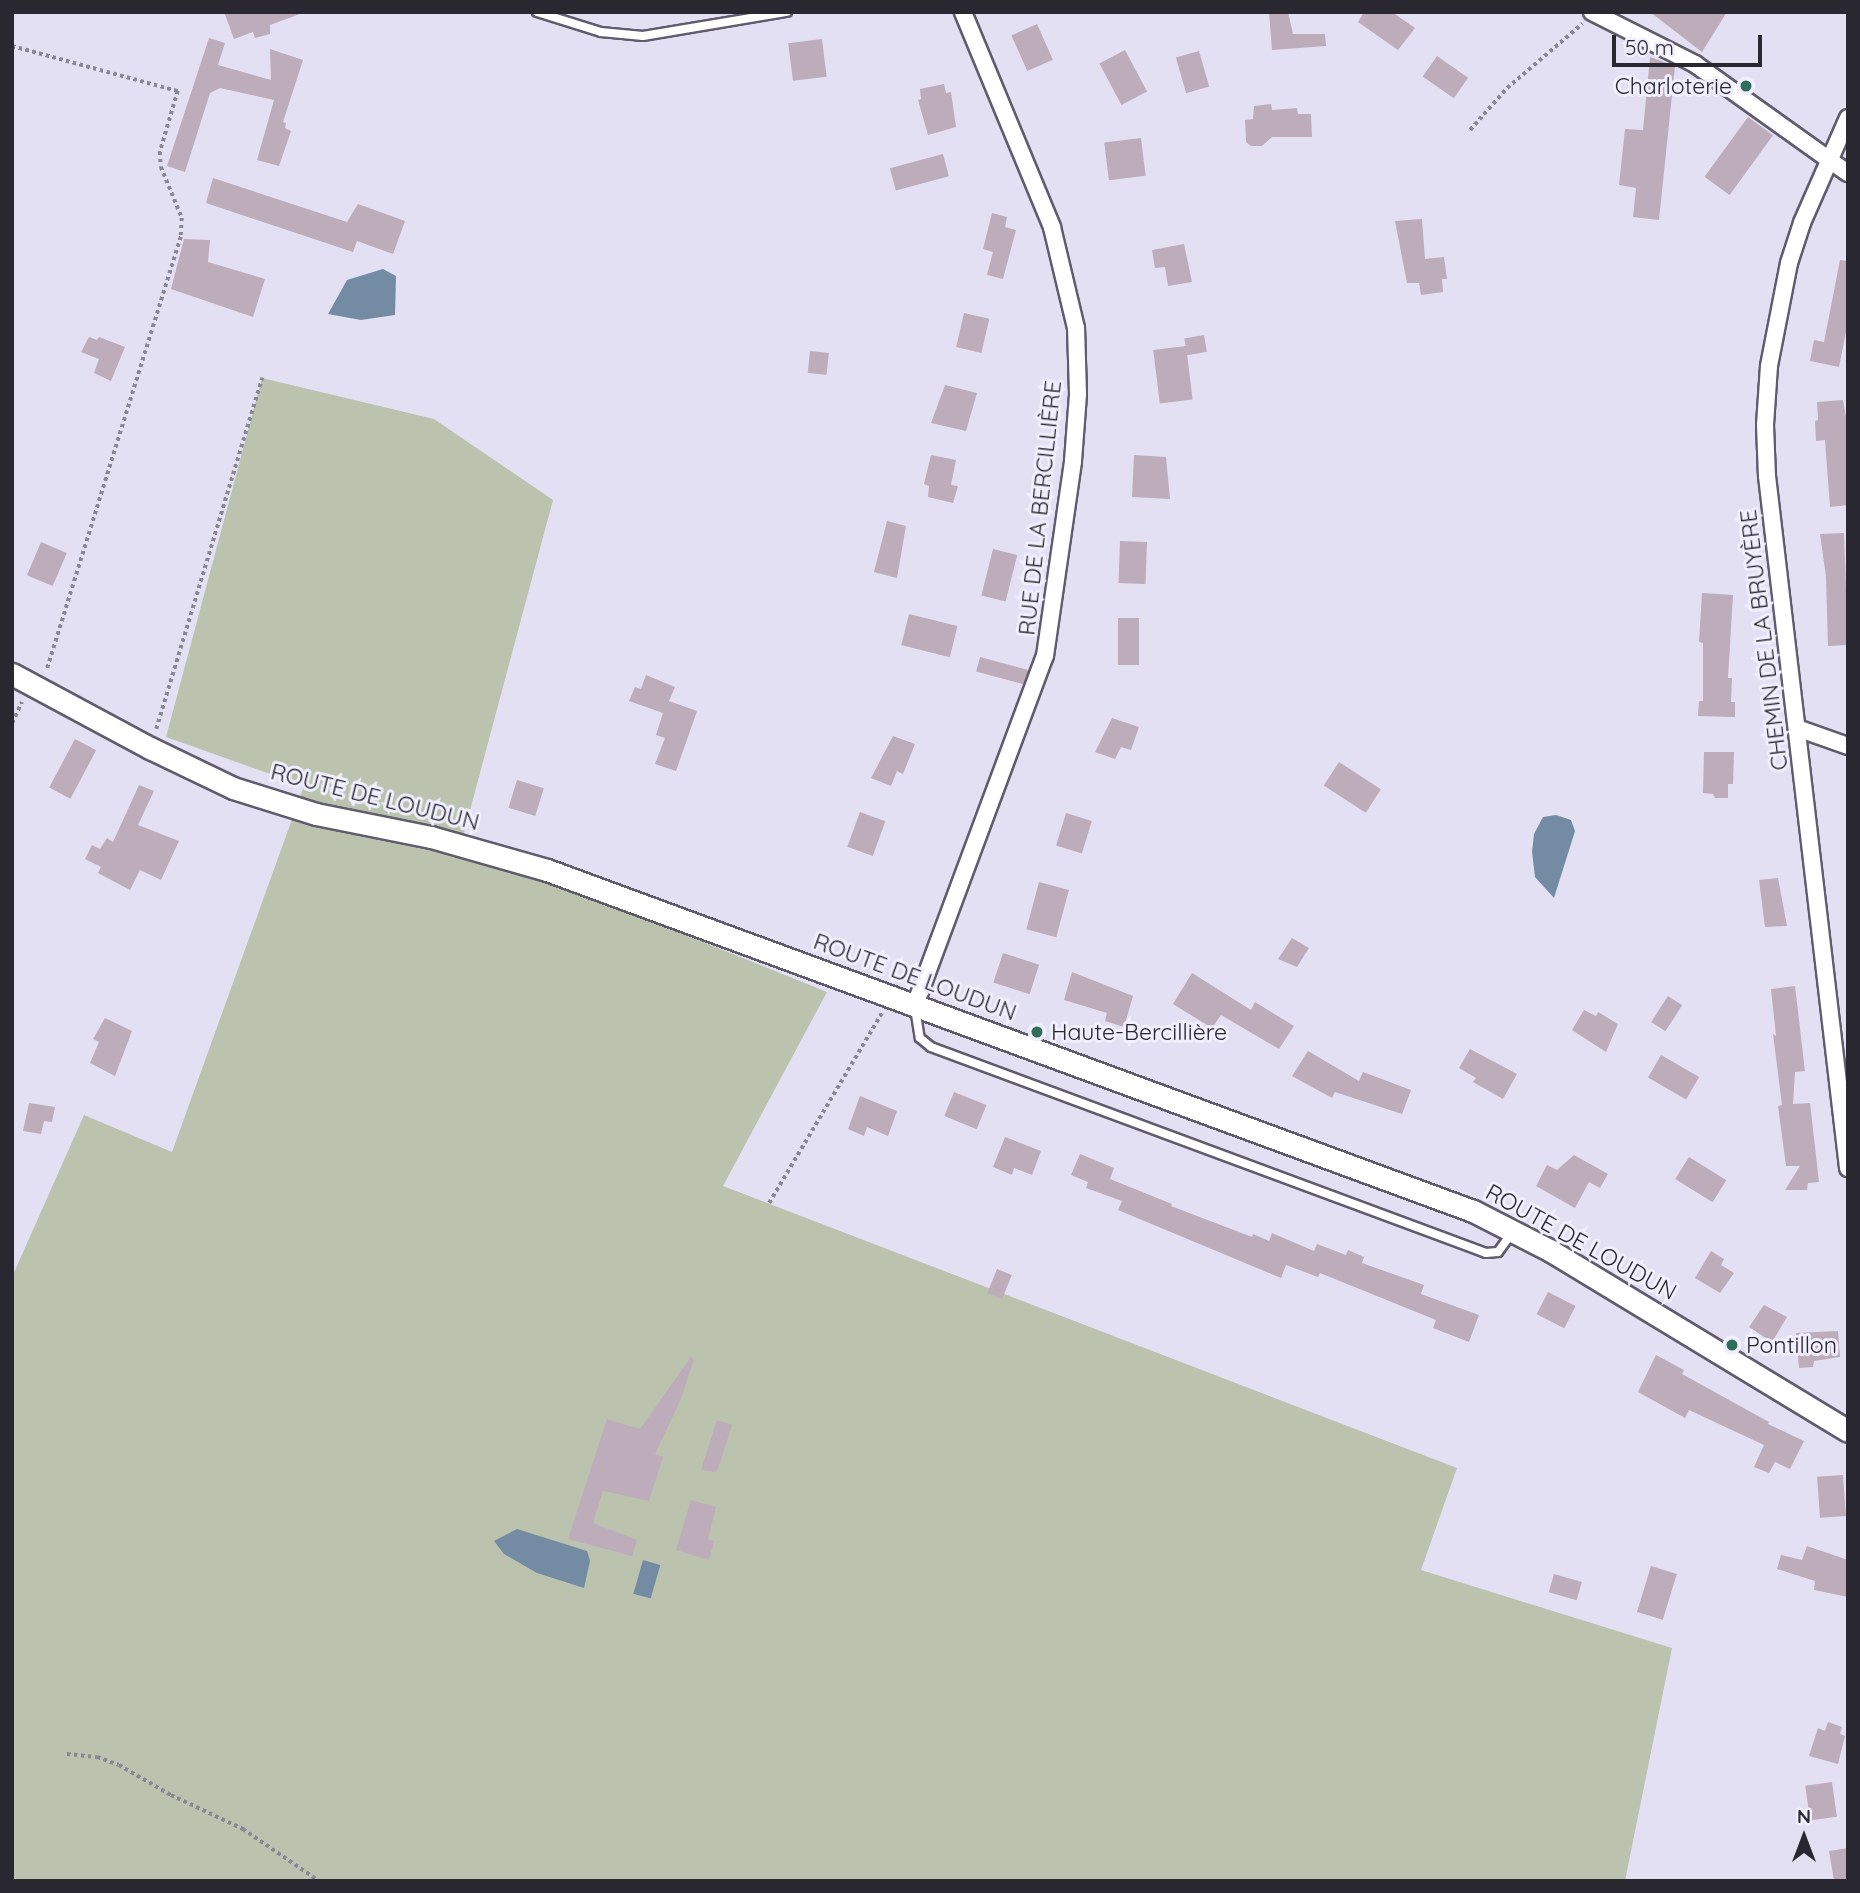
<!DOCTYPE html>
<html>
<head>
<meta charset="utf-8">
<style>
	body { margin:0 }
	#map { position:relative; width:1860px; height:1893px; overflow:hidden; background:#e4e0f4; font-family:Quicksand,sans-serif }
	div>[style] { position:absolute }
	[style*='--x'] { left:calc(var(--x)*1px); top:calc(var(--y)*1px); width:calc(var(--w)*1px); rotate:calc(var(--a)*1deg) }
	.green>* { inset:0; background:#bbc3ae }
	.water>* { inset:0; background:#738ca4; transform-origin:0 0 }
	.building>* { inset:0; background:#bdacba; transform-origin:0 0 }
	.path>* { height:3.5px; margin-top:-1.75px; transform-origin:0; background:repeating-linear-gradient(90deg,#8a8795 0 3.5px,transparent 0 7px) }
	.roads { filter:drop-shadow(2px 0 #605c6d) drop-shadow(-2px 0 #605c6d) drop-shadow(0 2px #605c6d) drop-shadow(0 -2px #605c6d) }
	.service>* { height:8px; margin:-4px; padding:0 4px; transform-origin:4px; border-radius:4px; background:#fff }
	.minor>* { height:16px; margin:-8px; padding:0 8px; transform-origin:8px; border-radius:8px; background:#fff }
	.secondary>* { height:21px; margin:-10.5px; padding:0 10.5px; transform-origin:10.5px; border-radius:10.5px; background:#fff }
	.dots>* { width:19px; height:19px; translate:-50% -50%; box-sizing:border-box; border:4px solid #f1eefe; border-radius:50% }
	span { translate:-50% -50%; white-space:nowrap; text-align:center; line-height:1.15; -webkit-text-stroke:6px #f1eefe; paint-order:stroke }
	.poi-label { font-size:23px; color:#29272f }
	.right { translate:-100% -50%; text-align:right }
	.left { translate:0 -50%; text-align:left }
	.street-label { font-size:23px; color:#29272f }
	.frame { position:absolute; inset:0; border:14px solid #29272f; pointer-events:none }
	.north { position:absolute; left:1769px; top:1802px; width:70px; height:70px; -webkit-text-stroke:5px #f1eefe; paint-order:stroke; rotate:0deg; font-size:19px; font-weight:700; line-height:28px; text-align:center; color:#29272f }
	.north::after { content:''; display:block; margin:auto; width:24px; height:32px; background:#29272f; clip-path:polygon(50% 0,100% 100%,50% 72%,0 100%) }
	.scale { position:absolute; left:1612px; top:35px; width:150px; height:32px; box-sizing:border-box; border:4px solid #29272f; border-top:0; padding-left:9px; font-size:21px; line-height:24px; white-space:nowrap; color:#29272f; -webkit-text-stroke:5px #f1eefe; paint-order:stroke }
</style>
</head>
<body>
<div id="map">
	<div class="green">
		<div style="clip-path:polygon(262px 378px,434px 419px,553px 500px,461px 844px,827px 992px,723px 1186px,1457px 1468px,1421px 1570px,1672px 1648px,1625px 1881px,12px 1881px,12px 1277px,84px 1115px,172px 1152px,304px 786px,166px 737px)"></div>
	</div>
	<div class="water">
		<div style="clip-path:polygon(383px 269px,396px 276px,395px 315px,361px 320px,328px 314px,347px 280px)"></div>
		<div style="clip-path:polygon(1556px 815px,1571px 820px,1575px 831px,1554px 898px,1535px 877px,1532px 852px,1534px 834px,1543px 817px)"></div>
		<div style="clip-path:polygon(517px 1529px,587px 1551px,590px 1561px,584px 1588px,537px 1573px,504px 1554px,494px 1541px)"></div>
		<div style="left:643px;top:1560px;width:18px;height:35px;rotate:16deg"></div>
	</div>
	<div class="building">
		<div style="clip-path:polygon(224px 12px,299px 12px,300px 14px,270px 25px,270px 34px,255px 38px,253px 32px,234px 39px)"></div>
		<div style="clip-path:polygon(1269px 12px,1288px 12px,1293px 34px,1325px 34px,1326px 46px,1272px 50px)"></div>
		<div style="clip-path:polygon(1364px 12px,1392px 12px,1415px 28px,1398px 50px,1358px 22px)"></div>
		<div style="clip-path:polygon(1650px 12px,1727px 12px,1702px 52px)"></div>
		<div style="left:1037px;top:24px;width:39px;height:28px;rotate:66deg"></div>
		<div style="clip-path:polygon(209px 38px,225px 43px,218px 65px,271px 80px,270px 49px,303px 60px,283px 122px,286px 123px,285px 128px,291px 131px,279px 166px,257px 160px,274px 100px,220px 88px,210px 93px,185px 172px,167px 166px)"></div>
		<div style="left:822px;top:39px;width:38px;height:34px;rotate:83deg"></div>
		<div style="left:1125px;top:50px;width:47px;height:29px;rotate:62deg"></div>
		<div style="left:1199px;top:51px;width:37px;height:24px;rotate:74deg"></div>
		<div style="left:1437px;top:56px;width:38px;height:25px;rotate:35deg"></div>
		<div style="clip-path:polygon(1650px 57px,1675px 66px,1659px 220px,1633px 217px,1636px 188px,1619px 185px,1625px 129px,1643px 130px)"></div>
		<div style="clip-path:polygon(944px 84px,946px 93px,951px 92px,956px 127px,928px 135px,918px 100px,921px 99px,920px 89px)"></div>
		<div style="clip-path:polygon(1271px 104px,1272px 110px,1297px 108px,1298px 114px,1311px 114px,1312px 137px,1272px 137px,1262px 146px,1251px 146px,1246px 142px,1245px 120px,1253px 119px,1254px 106px)"></div>
		<div style="left:1748px;top:117px;width:31px;height:74px;rotate:36deg"></div>
		<div style="left:1141px;top:138px;width:38px;height:37px;rotate:83deg"></div>
		<div style="left:943px;top:154px;width:23px;height:55px;rotate:75deg"></div>
		<div style="clip-path:polygon(213px 178px,347px 222px,358px 204px,405px 221px,393px 254px,357px 241px,353px 252px,206px 203px)"></div>
		<div style="clip-path:polygon(992px 213px,1007px 217px,1005px 227px,1016px 230px,1003px 279px,987px 275px,993px 252px,983px 249px)"></div>
		<div style="clip-path:polygon(1422px 219px,1425px 259px,1444px 257px,1447px 279px,1442px 279px,1443px 292px,1421px 295px,1419px 283px,1407px 283px,1395px 221px)"></div>
		<div style="clip-path:polygon(184px 239px,210px 240px,208px 262px,265px 279px,253px 317px,171px 289px)"></div>
		<div style="clip-path:polygon(1184px 244px,1192px 282px,1168px 286px,1165px 267px,1155px 268px,1152px 250px)"></div>
		<div style="clip-path:polygon(1840px 260px,1848px 261px,1848px 322px,1839px 367px,1810px 361px,1814px 340px,1824px 342px)"></div>
		<div style="left:964px;top:313px;width:26px;height:35px;rotate:13deg"></div>
		<div style="left:1204px;top:335px;width:17px;height:20px;rotate:80deg"></div>
		<div style="clip-path:polygon(89px 337px,97px 340px,99px 337px,125px 347px,111px 381px,94px 373px,99px 359px,81px 352px)"></div>
		<div style="left:1186px;top:346px;width:54px;height:33px;rotate:83deg"></div>
		<div style="left:810px;top:351px;width:19px;height:22px;rotate:6deg"></div>
		<div style="clip-path:polygon(945px 385px,977px 393px,966px 431px,931px 423px)"></div>
		<div style="clip-path:polygon(1843px 400px,1848px 428px,1848px 505px,1830px 507px,1825px 440px,1816px 441px,1815px 421px,1818px 420px,1817px 402px)"></div>
		<div style="clip-path:polygon(931px 455px,956px 460px,951px 485px,958px 486px,953px 503px,928px 497px,929px 486px,924px 484px)"></div>
		<div style="clip-path:polygon(1134px 455px,1166px 457px,1170px 499px,1132px 497px)"></div>
		<div style="clip-path:polygon(887px 521px,906px 526px,897px 578px,874px 572px)"></div>
		<div style="clip-path:polygon(1844px 533px,1848px 645px,1828px 646px,1826px 577px,1820px 534px)"></div>
		<div style="left:1120px;top:541px;width:27px;height:42px;rotate:2deg"></div>
		<div style="left:41px;top:542px;width:28px;height:36px;rotate:23deg"></div>
		<div style="left:993px;top:549px;width:25px;height:48px;rotate:14deg"></div>
		<div style="clip-path:polygon(1702px 593px,1733px 595px,1728px 678px,1732px 678px,1731px 702px,1735px 702px,1735px 717px,1698px 716px,1699px 701px,1703px 701px,1703px 643px,1699px 642px)"></div>
		<div style="left:909px;top:614px;width:50px;height:32px;rotate:14deg"></div>
		<div style="left:1118px;top:618px;width:21px;height:47px"></div>
		<div style="left:980px;top:657px;width:51px;height:15px;rotate:15deg"></div>
		<div style="clip-path:polygon(646px 675px,675px 687px,669px 701px,697px 711px,676px 771px,655px 764px,665px 738px,656px 735px,663px 713px,629px 701px,635px 687px,641px 689px)"></div>
		<div style="clip-path:polygon(1112px 718px,1139px 727px,1131px 750px,1121px 747px,1115px 759px,1095px 752px)"></div>
		<div style="clip-path:polygon(893px 736px,915px 744px,903px 774px,897px 771px,891px 786px,871px 778px)"></div>
		<div style="left:75px;top:739px;width:24px;height:55px;rotate:28deg"></div>
		<div style="clip-path:polygon(1704px 752px,1734px 752px,1733px 784px,1728px 784px,1728px 798px,1715px 798px,1713px 794px,1703px 793px)"></div>
		<div style="left:1339px;top:762px;width:50px;height:28px;rotate:33deg"></div>
		<div style="left:517px;top:780px;width:28px;height:29px;rotate:17deg"></div>
		<div style="clip-path:polygon(139px 785px,154px 791px,138px 825px,179px 841px,161px 880px,140px 870px,130px 890px,98px 873px,101px 867px,85px 859px,92px 845px,100px 849px,107px 838px,113px 842px)"></div>
		<div style="left:860px;top:812px;width:27px;height:37px;rotate:20deg"></div>
		<div style="left:1066px;top:813px;width:27px;height:34px;rotate:17deg"></div>
		<div style="clip-path:polygon(1778px 878px,1787px 926px,1765px 927px,1759px 880px)"></div>
		<div style="left:1039px;top:882px;width:31px;height:49px;rotate:15deg"></div>
		<div style="clip-path:polygon(1292px 938px,1309px 948px,1297px 967px,1278px 959px)"></div>
		<div style="left:1003px;top:953px;width:38px;height:31px;rotate:18deg"></div>
		<div style="clip-path:polygon(1072px 972px,1133px 996px,1124px 1027px,1105px 1021px,1107px 1013px,1064px 1000px)"></div>
		<div style="clip-path:polygon(1192px 973px,1251px 1010px,1255px 1002px,1294px 1026px,1279px 1049px,1221px 1015px,1212px 1028px,1173px 1004px)"></div>
		<div style="clip-path:polygon(1795px 986px,1805px 1071px,1795px 1072px,1793px 1104px,1810px 1103px,1819px 1182px,1808px 1183px,1807px 1190px,1785px 1190px,1800px 1166px,1786px 1166px,1778px 1106px,1782px 1105px,1773px 1034px,1776px 1036px,1771px 989px)"></div>
		<div style="left:1668px;top:996px;width:17px;height:31px;rotate:33deg"></div>
		<div style="clip-path:polygon(1584px 1010px,1596px 1016px,1598px 1012px,1618px 1024px,1606px 1052px,1572px 1030px)"></div>
		<div style="clip-path:polygon(105px 1018px,132px 1031px,115px 1076px,90px 1063px,99px 1042px,93px 1039px)"></div>
		<div style="clip-path:polygon(1470px 1049px,1517px 1074px,1503px 1099px,1473px 1082px,1476px 1078px,1459px 1068px)"></div>
		<div style="clip-path:polygon(1308px 1051px,1359px 1081px,1363px 1072px,1411px 1090px,1402px 1114px,1335px 1092px,1332px 1098px,1292px 1076px)"></div>
		<div style="left:1661px;top:1055px;width:44px;height:26px;rotate:30deg"></div>
		<div style="left:954px;top:1092px;width:35px;height:26px;rotate:22deg"></div>
		<div style="clip-path:polygon(860px 1096px,897px 1111px,888px 1136px,867px 1127px,864px 1136px,848px 1129px)"></div>
		<div style="clip-path:polygon(29px 1103px,55px 1107px,52px 1122px,44px 1121px,41px 1134px,23px 1131px)"></div>
		<div style="clip-path:polygon(1005px 1137px,1041px 1151px,1032px 1175px,1014px 1168px,1012px 1175px,993px 1167px)"></div>
		<div style="clip-path:polygon(1080px 1154px,1114px 1168px,1110px 1179px,1172px 1204px,1171px 1206px,1252px 1237px,1253px 1234px,1269px 1241px,1272px 1233px,1314px 1251px,1317px 1244px,1346px 1255px,1348px 1250px,1364px 1257px,1362px 1263px,1424px 1285px,1421px 1294px,1479px 1315px,1469px 1342px,1433px 1328px,1436px 1320px,1320px 1273px,1318px 1277px,1286px 1265px,1281px 1278px,1118px 1210px,1122px 1201px,1086px 1188px,1088px 1182px,1071px 1175px)"></div>
		<div style="clip-path:polygon(1574px 1155px,1608px 1174px,1600px 1188px,1589px 1182px,1575px 1208px,1536px 1186px,1547px 1165px,1557px 1170px)"></div>
		<div style="left:1689px;top:1157px;width:44px;height:26px;rotate:32deg"></div>
		<div style="clip-path:polygon(1711px 1251px,1724px 1259px,1721px 1265px,1734px 1273px,1720px 1293px,1695px 1278px)"></div>
		<div style="left:997px;top:1269px;width:16px;height:26px;rotate:22deg"></div>
		<div style="left:1548px;top:1292px;width:31px;height:25px;rotate:27deg"></div>
		<div style="clip-path:polygon(1764px 1305px,1787px 1317px,1772px 1342px,1749px 1327px)"></div>
		<div style="clip-path:polygon(1838px 1331px,1840px 1357px,1814px 1361px,1813px 1367px,1799px 1368px,1796px 1333px)"></div>
		<div style="clip-path:polygon(1656px 1355px,1684px 1370px,1682px 1374px,1769px 1422px,1768px 1424px,1804px 1441px,1790px 1469px,1775px 1462px,1769px 1473px,1754px 1467px,1764px 1445px,1689px 1410px,1685px 1418px,1638px 1392px)"></div>
		<div style="clip-path:polygon(691px 1357px,694px 1359px,681px 1399px,655px 1454px,663px 1457px,649px 1501px,603px 1491px,593px 1523px,637px 1540px,632px 1556px,568px 1539px,607px 1419px,640px 1429px)"></div>
		<div style="clip-path:polygon(717px 1420px,732px 1425px,721px 1460px,716px 1472px,701px 1470px)"></div>
		<div style="left:1843px;top:1475px;width:41px;height:26px;rotate:86deg"></div>
		<div style="clip-path:polygon(691px 1500px,716px 1507px,708px 1539px,714px 1541px,709px 1560px,676px 1550px)"></div>
		<div style="clip-path:polygon(1807px 1546px,1848px 1560px,1848px 1597px,1814px 1590px,1815px 1581px,1777px 1569px,1781px 1555px,1802px 1560px)"></div>
		<div style="left:1651px;top:1566px;width:27px;height:48px;rotate:17deg"></div>
		<div style="left:1554px;top:1574px;width:29px;height:19px;rotate:16deg"></div>
		<div style="clip-path:polygon(1828px 1722px,1842px 1727px,1840px 1734px,1845px 1736px,1838px 1764px,1809px 1756px,1818px 1728px,1825px 1731px)"></div>
		<div style="left:1832px;top:1782px;width:35px;height:27px;rotate:82deg"></div>
		<div style="clip-path:polygon(1848px 1848px,1848px 1881px,1834px 1881px,1829px 1851px)"></div>
	</div>
	<div class="path">
		<div style="--x:12;--y:46;--w:172;--a:15.2"></div>
		<div style="--x:178;--y:91;--w:64;--a:106.4"></div>
		<div style="--x:160;--y:152;--w:15;--a:86"></div>
		<div style="--x:161;--y:167;--w:55;--a:67.6"></div>
		<div style="--x:182;--y:218;--w:19;--a:93"></div>
		<div style="--x:181;--y:237;--w:454;--a:107.2"></div>
		<div style="--x:1470;--y:130;--w:56;--a:-48.6"></div>
		<div style="--x:1507;--y:88;--w:99;--a:-40.5"></div>
		<div style="--x:12;--y:723;--w:23;--a:-65"></div>
		<div style="--x:156;--y:729;--w:367;--a:-73.2"></div>
		<div style="--x:769;--y:1203;--w:221;--a:-59.3"></div>
		<div style="--x:67;--y:1754;--w:30;--a:6"></div>
		<div style="--x:97;--y:1757;--w:23;--a:20"></div>
		<div style="--x:119;--y:1765;--w:60;--a:30"></div>
		<div style="--x:171;--y:1795;--w:80;--a:25.3"></div>
		<div style="--x:243;--y:1829;--w:92;--a:34.4"></div>
	</div>
	<div class="roads">
		<div class="service">
			<div style="--x:537;--y:12;--w:67;--a:17.4"></div>
			<div style="--x:601;--y:32;--w:42;--a:5.4"></div>
			<div style="--x:643;--y:36;--w:146;--a:-9.5"></div>
			<div style="--x:915;--y:1008;--w:30;--a:81"></div>
			<div style="--x:920;--y:1038;--w:14;--a:39"></div>
			<div style="--x:931;--y:1047;--w:592;--a:20.36"></div>
			<div style="--x:1486;--y:1253;--w:12;--a:-5"></div>
			<div style="--x:1498;--y:1252;--w:24;--a:-54"></div>
		</div>
		<div class="minor">
			<div style="--x:1592;--y:12;--w:115;--a:26.8"></div>
			<div style="--x:1695;--y:64;--w:188;--a:35.5"></div>
			<div style="--x:1848;--y:118;--w:115;--a:113.7"></div>
			<div style="--x:1802;--y:223;--w:42;--a:108"></div>
			<div style="--x:1789;--y:263;--w:105;--a:101"></div>
			<div style="--x:1769;--y:366;--w:59;--a:93.9"></div>
			<div style="--x:1765;--y:425;--w:51;--a:87.8"></div>
			<div style="--x:1767;--y:476;--w:697;--a:83.32"></div>
			<div style="--x:1797;--y:728;--w:54;--a:19.4"></div>
			<div style="--x:915;--y:1005;--w:372;--a:-69.6"></div>
			<div style="--x:1045;--y:656;--w:197;--a:-81.8"></div>
			<div style="--x:1073;--y:461;--w:67;--a:-85.7"></div>
			<div style="--x:1078;--y:394;--w:66;--a:-91.7"></div>
			<div style="--x:1076;--y:328;--w:104;--a:-103.4"></div>
			<div style="--x:1052;--y:227;--w:233;--a:-112.5"></div>
		</div>
		<div class="secondary">
			<div style="--x:12;--y:674;--w:157;--a:28.2"></div>
			<div style="--x:150;--y:748;--w:92;--a:25.7"></div>
			<div style="--x:233;--y:788;--w:87;--a:17.4"></div>
			<div style="--x:316;--y:814;--w:117;--a:11.3"></div>
			<div style="--x:431;--y:837;--w:121;--a:15.9"></div>
			<div style="--x:547;--y:870;--w:987;--a:20.22"></div>
			<div style="--x:1473;--y:1211;--w:88;--a:27.1"></div>
			<div style="--x:1551;--y:1251;--w:347;--a:31.2"></div>
		</div>
	</div>
	<div class="dots">
		<div style="left:1746px;top:86px;background:#2e6e5b"></div>
		<div style="left:1037px;top:1032px;background:#2e6e5b"></div>
		<div style="left:1732px;top:1345px;background:#2e6e5b"></div>
	</div>
	<div class="poi-label">
		<span class="right" style="left:1732px;top:86px">Charloterie</span>
		<span class="left" style="left:1051px;top:1032px">Haute-Bercillière</span>
		<span class="left" style="left:1746px;top:1345px">Pontillon</span>
	</div>
	<div class="street-label">
		<span style="left:1040px;top:508px;rotate:-84deg">RUE DE LA BERCILLIÈRE</span>
		<span style="left:1764px;top:640px;rotate:-97deg">CHEMIN DE LA BRUYÈRE</span>
		<span style="left:375px;top:797px;rotate:14deg">ROUTE DE LOUDUN</span>
		<span style="left:915px;top:977px;rotate:20deg">ROUTE DE LOUDUN</span>
		<span style="left:1581px;top:1242px;rotate:29deg">ROUTE DE LOUDUN</span>
	</div>
	<div class="frame"></div>
	<div class="north">N</div>
	<div class="scale">50 m</div>
</div>
</body>
</html>
